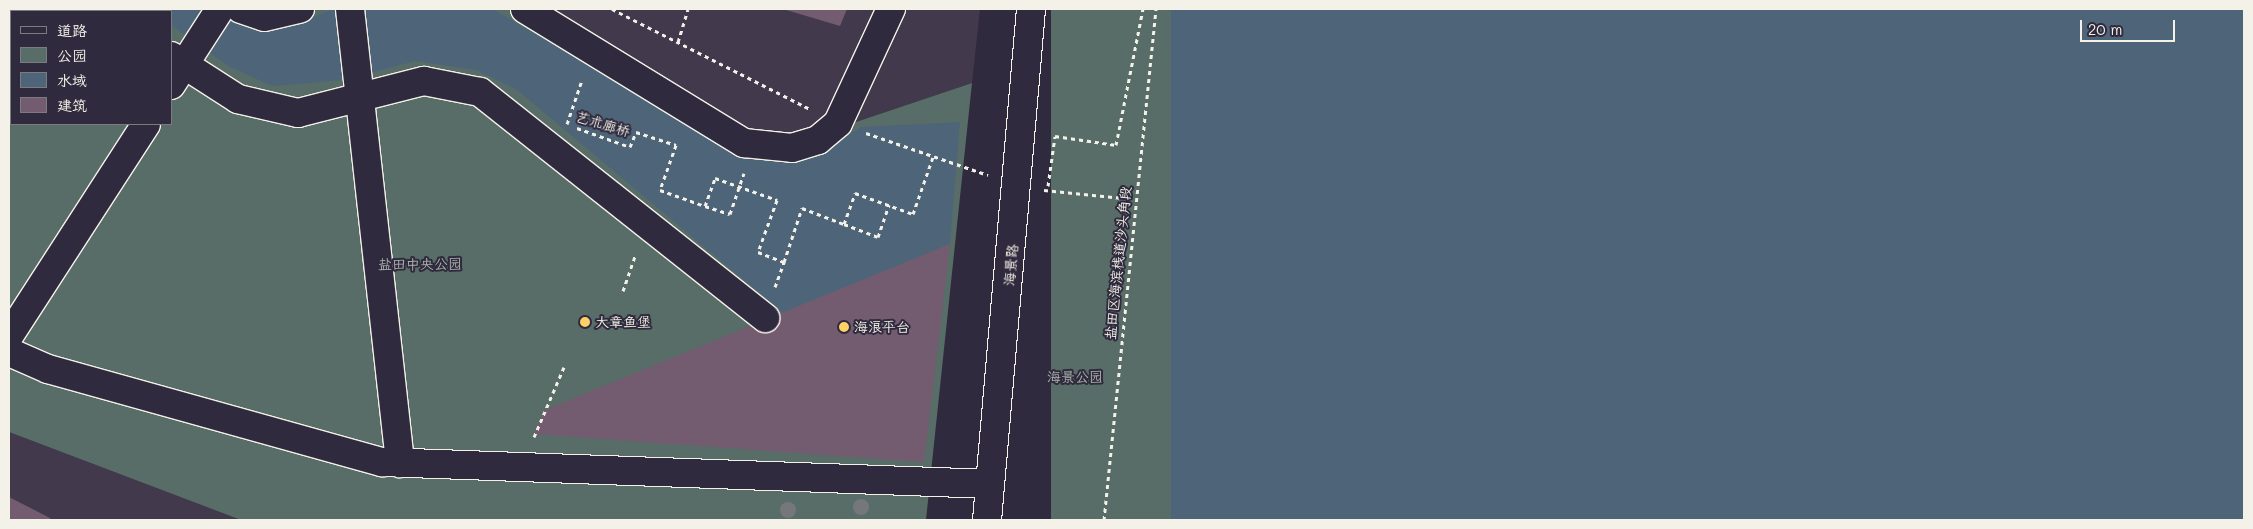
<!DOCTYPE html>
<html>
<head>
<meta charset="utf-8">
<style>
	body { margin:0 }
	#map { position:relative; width:2253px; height:529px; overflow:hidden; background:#2f2a3d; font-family:Mali,"LXGW WenKai TC",sans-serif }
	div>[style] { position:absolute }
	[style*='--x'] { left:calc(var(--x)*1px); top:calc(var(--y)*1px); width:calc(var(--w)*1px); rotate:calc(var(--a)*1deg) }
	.built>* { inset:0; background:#43394c }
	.green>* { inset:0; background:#586d67; transform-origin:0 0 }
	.water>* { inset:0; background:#4e6579; transform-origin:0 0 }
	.building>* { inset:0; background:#735c6f }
	.path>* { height:3px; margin-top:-1.5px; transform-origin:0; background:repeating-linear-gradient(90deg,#f4f1e8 0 4px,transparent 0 8px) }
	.roads { filter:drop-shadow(1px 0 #f4f1e8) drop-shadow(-1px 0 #f4f1e8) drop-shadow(0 1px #f4f1e8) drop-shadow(0 -1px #f4f1e8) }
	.street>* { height:28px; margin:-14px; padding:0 14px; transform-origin:14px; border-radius:14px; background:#2f2a3d }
	.trees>* { width:16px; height:16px; margin:-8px; border-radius:50%; background:#75777b }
	.dots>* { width:14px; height:14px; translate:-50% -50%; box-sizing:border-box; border:2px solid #2f2a3d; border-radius:50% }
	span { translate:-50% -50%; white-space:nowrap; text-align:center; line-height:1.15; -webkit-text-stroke:4px #2f2a3d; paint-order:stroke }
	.street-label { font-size:14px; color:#f4f1e8 }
	.park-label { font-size:14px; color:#aeb6ae }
	.poi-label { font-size:14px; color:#f4f1e8 }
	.left { translate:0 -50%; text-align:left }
	.frame { position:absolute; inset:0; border:10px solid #f4f1e8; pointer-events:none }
	.legend { position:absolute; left:10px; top:10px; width:162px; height:115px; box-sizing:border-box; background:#2f2a3d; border:1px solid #7e7a81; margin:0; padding:6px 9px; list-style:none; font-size:15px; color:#f4f1e8 }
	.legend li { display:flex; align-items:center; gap:10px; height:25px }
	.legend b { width:25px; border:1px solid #7e7a81 }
	.scale { position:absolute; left:2080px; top:20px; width:95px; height:22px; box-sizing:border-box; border:2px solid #f4f1e8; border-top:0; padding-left:6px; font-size:15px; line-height:18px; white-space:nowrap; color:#f4f1e8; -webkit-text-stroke:4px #2f2a3d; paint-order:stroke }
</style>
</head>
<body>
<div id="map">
	<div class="built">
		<div style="clip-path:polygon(549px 9px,980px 9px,972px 83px,844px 126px,760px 142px)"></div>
		<div style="clip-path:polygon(9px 432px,241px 520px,9px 520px)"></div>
	</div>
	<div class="green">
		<div style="clip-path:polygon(evenodd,9px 9px,549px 9px,760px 142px,844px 126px,972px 83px,926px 520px,241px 520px,9px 432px,9px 9px,11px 11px,171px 11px,171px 124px,11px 124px,11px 11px)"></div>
		<div style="left:1051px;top:9px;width:120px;height:514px"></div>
	</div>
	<div class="water">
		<div style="clip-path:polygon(149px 9px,210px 9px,231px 21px,258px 30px,287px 28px,333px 9px,493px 9px,730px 147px,783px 161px,819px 155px,861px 127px,960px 122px,950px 244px,783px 313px,517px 90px,476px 70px,415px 61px,344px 80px,272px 86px,228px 66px,171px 25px,171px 11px)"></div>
		<div style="left:1171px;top:9px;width:1073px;height:513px"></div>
	</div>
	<div class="building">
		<div style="clip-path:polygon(783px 9px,847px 9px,840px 26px)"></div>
		<div style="clip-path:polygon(950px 244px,924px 462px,533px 434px,545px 410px)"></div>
		<div style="clip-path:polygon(9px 497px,50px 518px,51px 520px,9px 520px)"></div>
	</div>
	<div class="path">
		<div style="--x:612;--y:9;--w:222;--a:26.8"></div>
		<div style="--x:678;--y:42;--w:34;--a:-73"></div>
		<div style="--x:567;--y:124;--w:46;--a:-71.2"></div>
		<div style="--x:577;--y:128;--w:56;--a:19.7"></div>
		<div style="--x:630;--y:147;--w:16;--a:-68"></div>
		<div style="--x:636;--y:132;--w:42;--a:18"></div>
		<div style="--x:676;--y:145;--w:48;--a:109.6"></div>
		<div style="--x:660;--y:190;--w:48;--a:19.6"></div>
		<div style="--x:705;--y:206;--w:30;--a:-70"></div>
		<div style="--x:715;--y:178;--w:66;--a:19.5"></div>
		<div style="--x:777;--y:200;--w:55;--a:110.1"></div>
		<div style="--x:758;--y:252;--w:28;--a:21"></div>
		<div style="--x:784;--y:262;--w:57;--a:-71.6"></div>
		<div style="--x:802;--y:208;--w:45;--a:20.9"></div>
		<div style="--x:844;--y:224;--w:33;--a:-70"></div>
		<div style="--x:855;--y:193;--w:62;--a:19.9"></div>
		<div style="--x:913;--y:214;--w:60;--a:-70.7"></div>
		<div style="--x:866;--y:133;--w:129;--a:19"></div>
		<div style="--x:1048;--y:186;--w:50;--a:-82"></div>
		<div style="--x:1055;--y:136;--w:62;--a:8.4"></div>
		<div style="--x:1116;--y:145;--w:139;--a:-78.8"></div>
		<div style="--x:1044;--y:190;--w:79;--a:5.8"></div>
		<div style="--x:705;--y:206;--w:26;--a:18"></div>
		<div style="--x:730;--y:214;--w:43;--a:-71.1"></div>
		<div style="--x:844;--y:224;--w:36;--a:21"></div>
		<div style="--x:878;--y:237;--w:34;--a:-71"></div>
		<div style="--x:775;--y:287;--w:27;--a:-70"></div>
		<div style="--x:623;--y:291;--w:39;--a:-71"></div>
		<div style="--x:534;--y:437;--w:76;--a:-66.8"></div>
		<div style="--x:1104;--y:520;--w:514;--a:-84.19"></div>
	</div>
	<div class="roads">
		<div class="street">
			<div style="--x:111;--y:9;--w:4;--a:34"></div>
			<div style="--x:241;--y:9;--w:24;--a:19"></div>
			<div style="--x:264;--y:17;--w:37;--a:-13"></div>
			<div style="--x:350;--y:9;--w:457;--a:83.7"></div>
			<div style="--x:525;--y:9;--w:257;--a:31.5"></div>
			<div style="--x:744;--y:143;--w:48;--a:5.9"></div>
			<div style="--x:792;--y:148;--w:27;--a:-17"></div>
			<div style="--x:818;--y:140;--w:26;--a:-40"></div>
			<div style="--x:838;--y:123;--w:126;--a:-65.1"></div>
			<div style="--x:171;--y:56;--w:80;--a:32.7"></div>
			<div style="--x:238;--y:99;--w:62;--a:13.1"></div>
			<div style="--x:298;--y:113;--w:130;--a:-14.3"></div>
			<div style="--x:424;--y:81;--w:57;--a:11.1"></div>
			<div style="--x:480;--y:92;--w:364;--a:38.4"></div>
			<div style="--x:171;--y:85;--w:90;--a:-57.2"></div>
			<div style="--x:9;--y:336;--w:252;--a:-57.1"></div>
			<div style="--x:9;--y:352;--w:43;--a:23.6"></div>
			<div style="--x:48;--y:369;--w:347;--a:15.6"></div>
			<div style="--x:382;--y:462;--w:608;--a:2.07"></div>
			<div style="--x:987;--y:520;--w:513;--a:-85.08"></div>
		</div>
	</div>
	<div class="trees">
		<div style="left:861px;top:507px"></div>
		<div style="left:788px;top:510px"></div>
	</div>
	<div class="dots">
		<div style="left:585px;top:322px;background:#ffd166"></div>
		<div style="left:844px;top:327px;background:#ffd166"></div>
	</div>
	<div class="street-label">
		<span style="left:603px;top:124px;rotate:17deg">艺术廊桥</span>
		<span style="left:1118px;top:263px;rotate:-84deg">盐田区海滨栈道沙头角段</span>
		<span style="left:1011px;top:265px;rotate:-85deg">海景路</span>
	</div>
	<div class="park-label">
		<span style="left:420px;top:264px">盐田中央公园</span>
		<span style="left:1075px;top:377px">海景公园</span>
	</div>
	<div class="poi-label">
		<span class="left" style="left:595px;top:322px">大章鱼堡</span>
		<span class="left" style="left:854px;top:327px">海浪平台</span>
	</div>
	<div class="frame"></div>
	<ul class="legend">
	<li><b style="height:6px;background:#2f2a3d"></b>道路</li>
	<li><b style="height:14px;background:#586d67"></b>公园</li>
	<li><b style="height:14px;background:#4e6579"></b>水域</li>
	<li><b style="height:14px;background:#735c6f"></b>建筑</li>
	</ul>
	<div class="scale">20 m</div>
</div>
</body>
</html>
